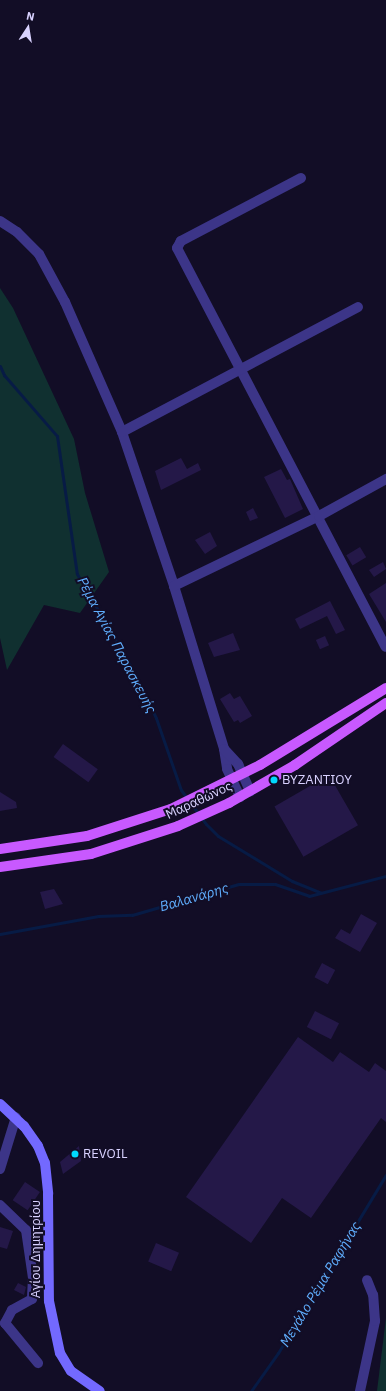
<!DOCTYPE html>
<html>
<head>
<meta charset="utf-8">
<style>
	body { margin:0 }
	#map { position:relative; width:386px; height:1391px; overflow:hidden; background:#120d26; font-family:"IBM Plex Sans",sans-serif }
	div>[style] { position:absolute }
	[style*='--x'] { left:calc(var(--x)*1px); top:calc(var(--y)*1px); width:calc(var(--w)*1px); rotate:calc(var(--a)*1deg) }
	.green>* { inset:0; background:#103030 }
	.stream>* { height:3px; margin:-1.5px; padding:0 1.5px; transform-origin:1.5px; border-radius:1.5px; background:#071b45 }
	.building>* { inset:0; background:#241848; transform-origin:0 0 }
	.street>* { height:10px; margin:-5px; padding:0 5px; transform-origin:5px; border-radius:5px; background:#3c3588 }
	.secondary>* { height:10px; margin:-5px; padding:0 5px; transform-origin:5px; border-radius:5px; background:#7369ff }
	.primary>* { height:10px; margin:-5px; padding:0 5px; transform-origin:5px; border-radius:5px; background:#c859ff }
	.dots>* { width:11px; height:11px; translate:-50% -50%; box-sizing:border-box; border:2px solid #120d26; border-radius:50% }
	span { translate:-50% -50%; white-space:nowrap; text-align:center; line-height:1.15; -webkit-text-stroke:4px #120d26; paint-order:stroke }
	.poi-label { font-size:13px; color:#d9d2ff }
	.left { translate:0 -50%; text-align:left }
	.street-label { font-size:13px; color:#d9d2ff }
	.water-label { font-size:14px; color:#60afff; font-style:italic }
	.north { position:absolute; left:8px; top:8px; width:40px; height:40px; -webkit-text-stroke:3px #120d26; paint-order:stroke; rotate:12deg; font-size:11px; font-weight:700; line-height:16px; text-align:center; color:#d9d2ff }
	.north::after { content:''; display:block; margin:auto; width:14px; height:18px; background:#d9d2ff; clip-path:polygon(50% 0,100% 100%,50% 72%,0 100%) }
</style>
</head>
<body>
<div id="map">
	<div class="green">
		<div style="clip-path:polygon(0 288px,13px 308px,74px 439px,85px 493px,109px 572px,80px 613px,44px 605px,7px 670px,0 638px)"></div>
		<div style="clip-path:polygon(386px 1318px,386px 1391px,377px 1391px)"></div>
	</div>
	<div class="stream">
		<div style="--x:0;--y:366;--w:10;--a:66"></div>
		<div style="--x:4;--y:375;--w:81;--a:49"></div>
		<div style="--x:57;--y:436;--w:139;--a:81.8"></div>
		<div style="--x:77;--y:574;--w:116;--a:59.9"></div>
		<div style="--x:135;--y:674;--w:49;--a:64.5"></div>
		<div style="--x:156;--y:718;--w:76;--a:70.9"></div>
		<div style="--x:181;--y:790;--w:42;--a:53.7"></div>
		<div style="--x:206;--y:824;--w:17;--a:45"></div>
		<div style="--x:218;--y:836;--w:87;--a:31.3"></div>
		<div style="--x:292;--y:881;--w:31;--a:22"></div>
		<div style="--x:0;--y:934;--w:100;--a:-10.4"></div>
		<div style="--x:98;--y:916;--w:34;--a:-2"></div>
		<div style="--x:132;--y:915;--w:111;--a:-16.2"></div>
		<div style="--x:239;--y:884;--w:36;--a:0"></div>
		<div style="--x:275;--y:884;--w:36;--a:19"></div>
		<div style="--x:309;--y:896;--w:80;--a:-14.6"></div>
		<div style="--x:251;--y:1391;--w:47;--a:-54.6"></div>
		<div style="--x:278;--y:1353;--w:208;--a:-58.8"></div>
	</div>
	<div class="building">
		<div style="clip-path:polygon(181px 458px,187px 469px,198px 463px,201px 470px,161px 490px,155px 471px)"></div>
		<div style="clip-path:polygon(281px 469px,287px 480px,290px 479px,303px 509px,285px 518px,264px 477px)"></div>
		<div style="clip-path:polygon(253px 508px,258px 518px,250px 521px,246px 512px)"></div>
		<div style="clip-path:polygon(210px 532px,217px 546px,205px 554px,195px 540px)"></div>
		<div style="left:360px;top:547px;width:12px;height:16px;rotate:59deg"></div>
		<div style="clip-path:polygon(383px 562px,386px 569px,374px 577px,369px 570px)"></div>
		<div style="clip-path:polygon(386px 583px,386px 622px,369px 594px)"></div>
		<div style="clip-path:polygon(330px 601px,345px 630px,336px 634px,327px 616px,300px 629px,295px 619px)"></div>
		<div style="clip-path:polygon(233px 633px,240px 650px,214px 657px,208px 643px)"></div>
		<div style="left:325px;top:636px;width:10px;height:10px;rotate:66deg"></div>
		<div style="clip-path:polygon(230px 693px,234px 699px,240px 696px,252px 716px,240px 723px,238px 720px,234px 722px,220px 699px)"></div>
		<div style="left:63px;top:744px;width:43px;height:16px;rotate:36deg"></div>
		<div style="left:329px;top:775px;width:58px;height:63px;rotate:60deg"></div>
		<div style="clip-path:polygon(0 792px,16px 802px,17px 808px,0 811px)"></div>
		<div style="clip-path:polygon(54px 889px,63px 904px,45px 909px,40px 892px)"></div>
		<div style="clip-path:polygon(361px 914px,377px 923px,360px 952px,335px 938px,341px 929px,350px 934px)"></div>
		<div style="left:322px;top:963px;width:15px;height:16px;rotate:28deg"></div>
		<div style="left:315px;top:1011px;width:27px;height:18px;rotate:27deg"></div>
		<div style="clip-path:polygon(298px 1037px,333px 1062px,340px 1052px,369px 1072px,375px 1063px,386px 1071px,386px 1122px,381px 1118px,311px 1218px,282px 1198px,251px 1243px,186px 1197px)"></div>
		<div style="clip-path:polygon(79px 1146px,81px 1161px,63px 1174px,60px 1162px)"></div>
		<div style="left:25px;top:1182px;width:18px;height:22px;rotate:34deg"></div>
		<div style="clip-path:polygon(0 1227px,13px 1231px,7px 1249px,0 1247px)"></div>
		<div style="left:156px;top:1243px;width:25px;height:20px;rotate:23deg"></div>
		<div style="clip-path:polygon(18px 1283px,26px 1287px,24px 1295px,14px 1290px)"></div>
	</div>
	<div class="street">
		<div style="--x:301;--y:178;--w:136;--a:152.3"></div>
		<div style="--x:181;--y:241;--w:8;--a:120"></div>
		<div style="--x:177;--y:248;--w:450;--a:62.4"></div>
		<div style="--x:0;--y:221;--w:20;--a:33"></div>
		<div style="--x:17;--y:232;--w:31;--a:45"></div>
		<div style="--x:39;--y:254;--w:55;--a:61.6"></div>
		<div style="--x:65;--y:302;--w:142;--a:66.3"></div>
		<div style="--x:122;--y:432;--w:163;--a:71.3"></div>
		<div style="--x:174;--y:586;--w:170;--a:72.9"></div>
		<div style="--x:224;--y:749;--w:20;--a:81"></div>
		<div style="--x:227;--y:769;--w:31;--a:65"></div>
		<div style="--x:122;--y:432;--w:267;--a:-27.9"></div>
		<div style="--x:174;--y:586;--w:161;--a:-25.8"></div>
		<div style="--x:319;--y:516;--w:77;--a:-28.9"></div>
		<div style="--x:224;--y:749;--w:21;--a:47"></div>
		<div style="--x:238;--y:764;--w:30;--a:66"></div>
		<div style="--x:0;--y:1169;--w:54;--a:-72.9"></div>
		<div style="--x:0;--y:1205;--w:36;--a:44"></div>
		<div style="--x:26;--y:1230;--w:49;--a:81.7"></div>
		<div style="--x:33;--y:1278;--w:21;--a:93"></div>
		<div style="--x:32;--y:1299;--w:23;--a:151"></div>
		<div style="--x:12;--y:1310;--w:15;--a:118"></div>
		<div style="--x:5;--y:1323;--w:52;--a:50.5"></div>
		<div style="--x:360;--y:1391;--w:72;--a:-77.9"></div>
		<div style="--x:375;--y:1321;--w:26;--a:-94"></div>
		<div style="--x:373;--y:1295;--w:16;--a:-112"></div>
	</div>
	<div class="secondary">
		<div style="--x:0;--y:1104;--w:33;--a:43"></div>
		<div style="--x:24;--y:1126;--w:24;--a:55"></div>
		<div style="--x:38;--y:1146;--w:18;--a:68"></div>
		<div style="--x:45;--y:1163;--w:31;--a:84"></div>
		<div style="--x:48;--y:1194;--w:107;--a:89.5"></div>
		<div style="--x:49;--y:1301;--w:53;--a:78.1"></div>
		<div style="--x:60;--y:1353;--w:21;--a:59"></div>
		<div style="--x:71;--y:1371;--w:35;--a:35"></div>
	</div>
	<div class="primary">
		<div style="--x:0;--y:849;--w:88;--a:-8.5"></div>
		<div style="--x:87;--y:836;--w:88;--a:-17.8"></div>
		<div style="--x:171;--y:809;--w:99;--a:-26.3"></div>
		<div style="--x:260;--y:765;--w:148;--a:-31.4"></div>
		<div style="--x:0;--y:867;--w:92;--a:-8.1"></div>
		<div style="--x:91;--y:854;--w:91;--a:-17.8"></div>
		<div style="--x:178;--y:826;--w:56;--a:-24.3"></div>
		<div style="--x:229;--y:803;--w:76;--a:-29.9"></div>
		<div style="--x:295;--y:765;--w:110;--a:-34.3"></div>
	</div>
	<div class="dots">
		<div style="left:274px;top:780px;background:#00d9fd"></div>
		<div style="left:75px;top:1154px;background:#00d9fd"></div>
	</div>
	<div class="poi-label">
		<span class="left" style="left:282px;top:780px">ΒΥΖΑΝΤΙΟΥ</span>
		<span class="left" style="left:83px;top:1154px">REVOIL</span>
	</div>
	<div class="street-label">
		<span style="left:199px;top:801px;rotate:-25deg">Μαραθώνος</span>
		<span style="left:36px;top:1249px;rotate:-90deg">Αγίου Δημητρίου</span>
	</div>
	<div class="water-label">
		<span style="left:117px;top:645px;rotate:62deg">Ρέμα Αγίας Παρασκευής</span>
		<span style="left:194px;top:897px;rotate:-16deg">Βαλανάρης</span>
		<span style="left:320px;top:1284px;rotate:-59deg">Μεγάλο Ρέμα Ραφήνας</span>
	</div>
	<div class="north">N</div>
</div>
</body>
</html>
